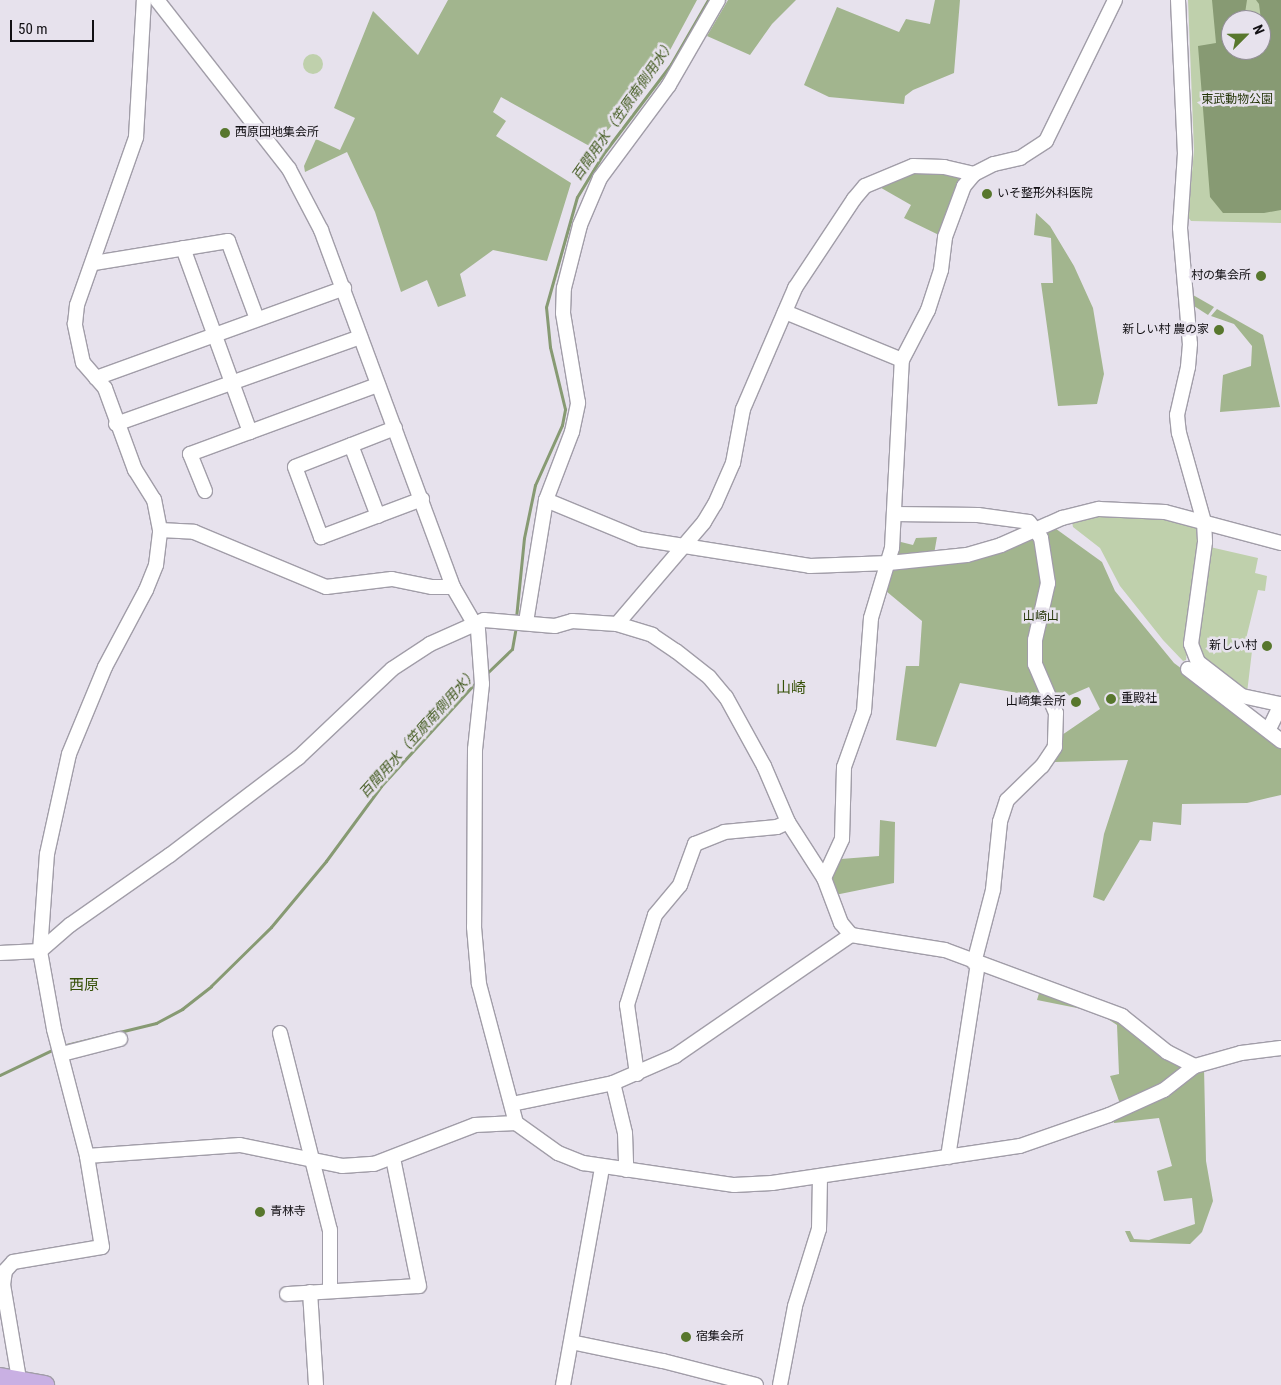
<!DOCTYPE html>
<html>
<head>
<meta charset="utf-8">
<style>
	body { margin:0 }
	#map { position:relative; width:1281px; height:1385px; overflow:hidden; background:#e7e2ed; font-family:"Roboto Condensed","Noto Sans JP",sans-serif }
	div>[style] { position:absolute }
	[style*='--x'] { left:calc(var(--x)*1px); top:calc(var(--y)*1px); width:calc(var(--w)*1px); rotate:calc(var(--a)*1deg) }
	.green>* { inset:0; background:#bfd0ac }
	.round { border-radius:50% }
	.forest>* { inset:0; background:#a2b58e }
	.water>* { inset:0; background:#879a73 }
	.stream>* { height:3px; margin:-1.5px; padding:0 1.5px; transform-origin:1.5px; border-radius:1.5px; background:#879a73 }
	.roads { filter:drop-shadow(1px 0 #a19da8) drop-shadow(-1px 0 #a19da8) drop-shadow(0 1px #a19da8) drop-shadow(0 -1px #a19da8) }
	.minor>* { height:14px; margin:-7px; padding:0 7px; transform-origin:7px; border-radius:7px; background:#fff }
	.major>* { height:18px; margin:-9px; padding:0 9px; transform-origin:9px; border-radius:9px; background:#c9b0e3 }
	.dots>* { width:14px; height:14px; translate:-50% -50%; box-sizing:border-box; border:2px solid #e7e2ed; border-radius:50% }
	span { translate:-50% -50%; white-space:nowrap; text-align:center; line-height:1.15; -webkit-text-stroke:5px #e7e2ed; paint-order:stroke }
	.park-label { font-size:12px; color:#243508 }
	.poi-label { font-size:12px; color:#121014 }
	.left { translate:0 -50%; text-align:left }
	.right { translate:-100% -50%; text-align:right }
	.water-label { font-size:14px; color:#445c22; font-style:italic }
	.quarter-label { font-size:15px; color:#375108 }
	.north { position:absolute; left:1221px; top:10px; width:50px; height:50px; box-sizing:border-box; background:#e7e2ed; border:1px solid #928e96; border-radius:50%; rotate:67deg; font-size:14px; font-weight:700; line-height:20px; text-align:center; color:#121014 }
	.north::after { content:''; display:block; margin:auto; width:18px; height:22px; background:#58772d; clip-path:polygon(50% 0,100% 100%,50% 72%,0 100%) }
	.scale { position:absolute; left:10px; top:20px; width:84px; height:22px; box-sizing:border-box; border:2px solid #121014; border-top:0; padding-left:6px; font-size:15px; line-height:18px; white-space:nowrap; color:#121014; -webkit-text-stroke:4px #e7e2ed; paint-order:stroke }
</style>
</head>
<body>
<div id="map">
	<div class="green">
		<div style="clip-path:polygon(evenodd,1188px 0,1281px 0,1281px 223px,1191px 221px,1188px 217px,1194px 150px,1188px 0,1231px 20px,1261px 20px,1261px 50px,1231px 50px,1231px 20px)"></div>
		<div class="round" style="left:303px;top:54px;width:20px;height:20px"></div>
		<div style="clip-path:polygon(1102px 515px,1165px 518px,1196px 527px,1198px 547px,1186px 660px,1183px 661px,1163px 640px,1120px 586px,1100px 548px,1073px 527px,1072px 522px)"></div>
		<div style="clip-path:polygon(1210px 547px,1258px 558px,1255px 573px,1267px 576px,1265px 591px,1258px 590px,1244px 647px,1252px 651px,1247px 693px,1198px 653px,1196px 645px)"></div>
	</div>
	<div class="forest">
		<div style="clip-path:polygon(448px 0,697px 0,662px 65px,593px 148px,501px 97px,493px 112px,506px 121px,496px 136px,571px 183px,547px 261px,493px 250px,460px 274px,466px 296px,438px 307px,427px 280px,401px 292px,375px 212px,347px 152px,305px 172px,304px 166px,316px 139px,340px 150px,355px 118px,334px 108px,373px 11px,418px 55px)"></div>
		<div style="clip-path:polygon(728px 0,796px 0,772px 24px,750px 55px,707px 36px)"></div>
		<div style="clip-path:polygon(935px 0,960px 0,954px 73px,913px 90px,905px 96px,904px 104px,829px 97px,804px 85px,837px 7px,899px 32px,906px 19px,930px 24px)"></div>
		<div style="clip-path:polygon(913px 171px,943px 171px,960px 176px,956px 206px,941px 236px,904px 218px,911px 205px,876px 185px)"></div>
		<div style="clip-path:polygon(1036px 213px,1050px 226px,1074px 266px,1093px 308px,1104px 374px,1097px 404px,1058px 406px,1041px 283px,1053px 283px,1051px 238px,1034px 235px)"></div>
		<div style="clip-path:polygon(1193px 295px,1214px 307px,1208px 315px,1194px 306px)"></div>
		<div style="clip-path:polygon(1217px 309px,1263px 335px,1280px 407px,1220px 412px,1223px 375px,1251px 366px,1252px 346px,1234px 324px,1211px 316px)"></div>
		<div style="clip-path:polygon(1052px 526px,1102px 562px,1115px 591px,1174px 663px,1266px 732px,1281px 748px,1281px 795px,1247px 803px,1182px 804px,1181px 825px,1153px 822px,1151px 841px,1140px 840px,1104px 901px,1093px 897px,1104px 834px,1128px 760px,1055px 762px,1052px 758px,1061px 745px,1062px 735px,1100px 709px,1089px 687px,1059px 700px,960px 683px,936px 747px,896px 740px,906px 666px,919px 666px,922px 621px,886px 591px,890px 572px)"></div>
		<div style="clip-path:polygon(937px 537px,934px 554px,899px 558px,896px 554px,897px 541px,913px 545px,916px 538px)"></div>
		<div style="clip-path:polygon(880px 820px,895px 822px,894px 883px,835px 895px,830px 879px,841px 859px,879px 856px)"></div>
		<div style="clip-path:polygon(1040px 990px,1122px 1020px,1204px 1067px,1206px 1161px,1213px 1201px,1202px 1232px,1190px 1244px,1130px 1242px,1125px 1231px,1130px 1231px,1134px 1239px,1149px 1240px,1195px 1224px,1192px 1198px,1164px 1201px,1157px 1171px,1172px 1166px,1159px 1118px,1114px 1123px,1111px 1117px,1123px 1112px,1110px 1076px,1119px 1074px,1117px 1025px,1097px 1012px,1037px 1000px)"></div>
	</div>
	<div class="water">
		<div style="clip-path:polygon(1212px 0,1247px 0,1244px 20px,1231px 20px,1231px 50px,1261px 50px,1264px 44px,1259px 4px,1256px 0,1281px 0,1281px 210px,1264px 213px,1223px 213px,1210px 197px,1198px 46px,1216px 43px)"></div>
	</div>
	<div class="stream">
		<div style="--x:516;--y:618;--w:80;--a:-84.3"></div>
		<div style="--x:524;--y:538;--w:54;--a:-78.3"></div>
		<div style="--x:535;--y:485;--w:66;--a:-65.8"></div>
		<div style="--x:562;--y:425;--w:16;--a:-79"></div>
		<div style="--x:565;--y:409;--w:64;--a:-103.6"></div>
		<div style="--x:550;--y:347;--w:40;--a:-95.7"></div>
		<div style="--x:546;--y:307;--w:114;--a:-74.3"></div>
		<div style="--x:577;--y:197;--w:50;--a:-58.8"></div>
		<div style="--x:603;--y:154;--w:113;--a:-52.9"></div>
		<div style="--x:671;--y:64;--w:74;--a:-60"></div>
		<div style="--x:486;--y:674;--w:36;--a:-44"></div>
		<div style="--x:512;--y:649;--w:22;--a:-80"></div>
		<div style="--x:62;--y:1046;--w:97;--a:-13.7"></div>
		<div style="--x:156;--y:1023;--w:30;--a:-28"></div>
		<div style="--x:182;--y:1009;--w:37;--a:-38"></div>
		<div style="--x:211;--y:986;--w:84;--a:-44.5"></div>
		<div style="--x:271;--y:927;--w:86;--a:-50.2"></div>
		<div style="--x:326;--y:861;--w:93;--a:-53.7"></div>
		<div style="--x:381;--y:786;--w:142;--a:-47.6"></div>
		<div style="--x:0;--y:1075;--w:62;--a:-25.7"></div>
	</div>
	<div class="roads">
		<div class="minor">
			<div style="--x:157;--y:0;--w:214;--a:52"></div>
			<div style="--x:289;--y:169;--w:69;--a:62.3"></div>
			<div style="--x:321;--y:230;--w:381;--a:69.7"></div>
			<div style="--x:453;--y:587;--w:50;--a:59.8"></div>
			<div style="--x:478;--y:630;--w:54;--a:85.8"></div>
			<div style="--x:482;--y:684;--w:65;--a:96.1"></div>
			<div style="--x:475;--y:749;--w:178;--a:90.3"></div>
			<div style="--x:474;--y:927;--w:57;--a:85"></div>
			<div style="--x:479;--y:984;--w:144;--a:75.1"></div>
			<div style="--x:1178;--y:0;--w:153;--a:87.4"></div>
			<div style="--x:1185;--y:153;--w:75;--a:93.8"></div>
			<div style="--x:1180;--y:228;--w:116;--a:85.1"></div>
			<div style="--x:1190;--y:344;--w:23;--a:95"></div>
			<div style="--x:1188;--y:367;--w:49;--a:102.9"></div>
			<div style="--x:1177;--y:415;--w:18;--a:84"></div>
			<div style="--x:1179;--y:433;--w:92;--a:74.3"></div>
			<div style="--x:1204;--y:522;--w:20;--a:87"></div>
			<div style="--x:1205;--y:542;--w:103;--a:97.8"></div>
			<div style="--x:1191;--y:644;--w:19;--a:69"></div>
			<div style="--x:1198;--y:662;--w:56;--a:37.7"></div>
			<div style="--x:1242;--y:696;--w:40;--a:12"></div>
			<div style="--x:183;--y:248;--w:196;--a:70"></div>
			<div style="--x:94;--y:263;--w:136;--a:-9.3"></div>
			<div style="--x:228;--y:241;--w:83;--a:69.6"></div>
			<div style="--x:785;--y:312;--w:126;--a:22.3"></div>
			<div style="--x:96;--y:378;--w:264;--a:-19.9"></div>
			<div style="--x:116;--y:424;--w:259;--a:-19.6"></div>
			<div style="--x:395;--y:428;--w:107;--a:158.7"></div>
			<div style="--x:295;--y:467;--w:75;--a:69.6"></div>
			<div style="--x:321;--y:537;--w:108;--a:-20.6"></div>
			<div style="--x:351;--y:445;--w:76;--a:69.2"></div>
			<div style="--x:205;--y:491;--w:40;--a:-112"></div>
			<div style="--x:190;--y:454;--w:200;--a:-20.2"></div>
			<div style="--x:546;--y:500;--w:102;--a:22.5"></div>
			<div style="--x:640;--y:539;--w:172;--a:9"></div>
			<div style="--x:810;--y:566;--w:79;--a:-2.2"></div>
			<div style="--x:889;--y:563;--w:78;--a:-5.9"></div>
			<div style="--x:967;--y:555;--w:35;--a:-16"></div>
			<div style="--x:1001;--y:545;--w:67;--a:-23.9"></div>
			<div style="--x:1062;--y:518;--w:38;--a:-14"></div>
			<div style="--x:1099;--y:509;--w:66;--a:2.6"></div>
			<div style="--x:1165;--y:512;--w:120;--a:15"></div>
			<div style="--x:894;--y:514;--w:84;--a:0.7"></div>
			<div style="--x:978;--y:515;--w:51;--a:7.8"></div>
			<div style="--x:1029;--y:522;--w:20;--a:53"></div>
			<div style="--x:1041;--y:538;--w:46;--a:81.2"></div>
			<div style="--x:1048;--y:583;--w:58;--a:102.8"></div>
			<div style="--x:1035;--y:640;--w:24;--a:90"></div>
			<div style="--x:1035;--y:664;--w:53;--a:66.8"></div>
			<div style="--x:1056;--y:713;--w:34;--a:92"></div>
			<div style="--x:1055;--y:747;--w:23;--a:124"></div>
			<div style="--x:1042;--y:766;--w:49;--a:135.8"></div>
			<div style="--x:1007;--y:800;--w:23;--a:108"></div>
			<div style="--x:1000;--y:822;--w:68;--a:95.9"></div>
			<div style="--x:993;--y:890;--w:75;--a:104.6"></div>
			<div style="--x:160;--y:530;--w:34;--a:3"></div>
			<div style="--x:194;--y:532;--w:143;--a:22.6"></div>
			<div style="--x:326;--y:587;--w:66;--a:-6.9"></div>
			<div style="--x:392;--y:579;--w:41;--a:11.3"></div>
			<div style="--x:432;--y:587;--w:21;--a:0"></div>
			<div style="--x:526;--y:622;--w:124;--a:-80.7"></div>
			<div style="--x:546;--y:500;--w:73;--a:-69.1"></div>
			<div style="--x:572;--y:432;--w:30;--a:-78"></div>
			<div style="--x:578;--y:403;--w:91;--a:-99.5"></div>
			<div style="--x:563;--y:313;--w:25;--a:-88"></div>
			<div style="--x:564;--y:288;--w:65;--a:-75.7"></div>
			<div style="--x:580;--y:225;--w:51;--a:-66.9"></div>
			<div style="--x:600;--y:178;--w:116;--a:-53.4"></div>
			<div style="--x:669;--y:85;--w:98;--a:-60"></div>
			<div style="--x:617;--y:624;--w:134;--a:-49.5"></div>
			<div style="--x:704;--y:522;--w:21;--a:-59"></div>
			<div style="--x:715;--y:504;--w:45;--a:-66.3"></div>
			<div style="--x:733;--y:463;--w:55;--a:-79.5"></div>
			<div style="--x:743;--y:409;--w:132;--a:-66.7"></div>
			<div style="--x:795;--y:288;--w:107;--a:-56.5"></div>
			<div style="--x:854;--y:199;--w:17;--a:-50"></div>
			<div style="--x:865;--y:186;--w:52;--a:-22.6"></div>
			<div style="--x:913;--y:166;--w:31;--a:2"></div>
			<div style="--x:944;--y:167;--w:31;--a:13"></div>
			<div style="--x:1188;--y:669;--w:118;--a:37.7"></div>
			<div style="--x:1269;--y:729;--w:28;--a:-64"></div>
			<div style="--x:824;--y:878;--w:43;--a:-65.2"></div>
			<div style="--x:842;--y:839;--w:72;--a:-88.4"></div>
			<div style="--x:844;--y:767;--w:59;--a:-70.3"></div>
			<div style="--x:864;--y:711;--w:93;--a:-85.7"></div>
			<div style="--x:871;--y:618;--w:73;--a:-73.3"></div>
			<div style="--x:892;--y:548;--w:188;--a:-87"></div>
			<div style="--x:902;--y:360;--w:56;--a:-62.5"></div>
			<div style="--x:928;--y:310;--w:42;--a:-72"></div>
			<div style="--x:941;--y:270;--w:33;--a:-83"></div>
			<div style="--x:945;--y:237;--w:54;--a:-69.6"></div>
			<div style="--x:964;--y:186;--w:16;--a:-50"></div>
			<div style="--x:974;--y:174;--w:22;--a:-27"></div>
			<div style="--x:994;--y:164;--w:27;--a:-13"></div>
			<div style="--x:1020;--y:158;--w:31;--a:-33"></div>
			<div style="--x:1046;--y:141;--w:157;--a:-63.9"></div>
			<div style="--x:0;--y:953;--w:40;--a:-2.9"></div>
			<div style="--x:40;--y:951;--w:40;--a:-41"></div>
			<div style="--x:70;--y:925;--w:122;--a:-35"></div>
			<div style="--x:170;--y:855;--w:161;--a:-37.2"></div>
			<div style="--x:298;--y:758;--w:129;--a:-43.4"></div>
			<div style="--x:392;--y:669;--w:45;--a:-33.3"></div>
			<div style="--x:430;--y:644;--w:59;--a:-24"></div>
			<div style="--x:484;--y:620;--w:71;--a:4.8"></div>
			<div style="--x:555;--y:626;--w:18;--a:-16"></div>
			<div style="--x:572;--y:621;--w:45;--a:3.8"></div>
			<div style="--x:617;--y:624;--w:37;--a:17"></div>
			<div style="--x:652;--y:635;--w:29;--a:34"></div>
			<div style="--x:676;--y:651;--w:42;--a:38.2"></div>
			<div style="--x:709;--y:677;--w:26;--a:50"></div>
			<div style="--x:726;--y:697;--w:79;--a:61.2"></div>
			<div style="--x:764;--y:766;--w:61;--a:66.8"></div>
			<div style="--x:788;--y:822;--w:67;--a:57.3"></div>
			<div style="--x:824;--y:878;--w:48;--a:69.3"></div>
			<div style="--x:841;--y:923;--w:16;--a:50"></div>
			<div style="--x:851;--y:935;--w:95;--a:9.1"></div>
			<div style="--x:945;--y:950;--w:189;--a:20.4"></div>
			<div style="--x:1122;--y:1016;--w:58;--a:38.7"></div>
			<div style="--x:1167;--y:1052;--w:31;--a:27"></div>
			<div style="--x:280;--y:1033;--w:203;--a:75.8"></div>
			<div style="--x:330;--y:1230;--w:60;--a:90"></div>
			<div style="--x:62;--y:1054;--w:60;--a:-14.5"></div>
			<div style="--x:637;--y:1074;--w:70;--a:-98.2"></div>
			<div style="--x:627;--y:1005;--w:94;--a:-72.7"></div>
			<div style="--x:655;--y:915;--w:39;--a:-50"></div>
			<div style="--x:680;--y:885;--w:44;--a:-69.9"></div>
			<div style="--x:695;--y:844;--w:31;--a:-22"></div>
			<div style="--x:724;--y:832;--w:53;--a:-5.4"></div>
			<div style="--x:777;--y:827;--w:12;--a:-24"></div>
			<div style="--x:613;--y:1083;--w:51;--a:76.5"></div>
			<div style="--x:625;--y:1133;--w:37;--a:88"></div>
			<div style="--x:512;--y:1104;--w:103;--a:-11.7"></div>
			<div style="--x:613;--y:1083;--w:68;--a:-23.5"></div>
			<div style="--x:675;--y:1056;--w:214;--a:-34.5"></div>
			<div style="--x:87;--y:1156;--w:153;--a:-4.1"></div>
			<div style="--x:240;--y:1145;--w:104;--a:11.6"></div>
			<div style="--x:342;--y:1166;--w:32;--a:-4"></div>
			<div style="--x:374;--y:1164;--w:108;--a:-21.1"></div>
			<div style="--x:475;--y:1125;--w:41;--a:-2.8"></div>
			<div style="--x:516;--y:1123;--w:52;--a:35.5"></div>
			<div style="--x:558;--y:1153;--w:27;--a:22"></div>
			<div style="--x:583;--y:1163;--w:153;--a:8.3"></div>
			<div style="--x:734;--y:1185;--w:38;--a:-3"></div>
			<div style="--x:772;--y:1183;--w:251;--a:-8.5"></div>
			<div style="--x:1020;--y:1146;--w:94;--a:-19.2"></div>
			<div style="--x:1109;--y:1115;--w:60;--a:-24.4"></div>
			<div style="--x:1164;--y:1090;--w:39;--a:-38"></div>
			<div style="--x:1195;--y:1066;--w:48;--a:-15.8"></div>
			<div style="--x:1241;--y:1053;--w:40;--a:-7.1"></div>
			<div style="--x:948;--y:1157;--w:195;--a:-81.2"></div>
			<div style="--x:310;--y:1292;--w:93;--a:86.3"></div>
			<div style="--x:287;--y:1294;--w:132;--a:-3.5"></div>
			<div style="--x:419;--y:1286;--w:131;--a:-101.5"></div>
			<div style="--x:571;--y:1342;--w:94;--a:11.7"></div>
			<div style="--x:663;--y:1361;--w:96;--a:14.5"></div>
			<div style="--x:20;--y:1385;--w:101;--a:-99.6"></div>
			<div style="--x:3;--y:1285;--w:14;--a:-82"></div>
			<div style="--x:5;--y:1271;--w:12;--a:-48"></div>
			<div style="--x:13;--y:1262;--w:90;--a:-9.6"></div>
			<div style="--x:102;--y:1247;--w:92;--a:-99.4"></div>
			<div style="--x:87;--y:1156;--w:131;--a:-104.6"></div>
			<div style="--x:54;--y:1029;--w:79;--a:-100.2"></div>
			<div style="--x:40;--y:951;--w:97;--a:-85.9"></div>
			<div style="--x:47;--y:854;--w:102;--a:-77.6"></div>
			<div style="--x:69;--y:754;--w:94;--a:-67.5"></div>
			<div style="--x:105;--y:667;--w:87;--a:-62"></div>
			<div style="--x:146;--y:590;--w:27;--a:-68"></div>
			<div style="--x:156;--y:565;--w:35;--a:-83"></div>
			<div style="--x:160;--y:530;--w:31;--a:-101"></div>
			<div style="--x:154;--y:500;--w:36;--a:-122"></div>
			<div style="--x:135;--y:470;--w:87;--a:-110.1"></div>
			<div style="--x:105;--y:388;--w:33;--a:-131"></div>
			<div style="--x:83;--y:363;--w:40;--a:-102"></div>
			<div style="--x:75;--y:324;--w:19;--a:-84"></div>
			<div style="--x:77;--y:305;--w:178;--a:-70.6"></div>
			<div style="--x:136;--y:137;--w:137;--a:-86.7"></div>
			<div style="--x:563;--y:1385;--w:220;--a:-79.8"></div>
			<div style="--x:780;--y:1385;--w:80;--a:-79.2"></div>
			<div style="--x:795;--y:1306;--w:81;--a:-72.7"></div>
			<div style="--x:819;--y:1229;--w:51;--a:-88.9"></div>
		</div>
		<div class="major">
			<div style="--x:0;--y:1377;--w:46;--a:10.1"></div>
		</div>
	</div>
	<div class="dots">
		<div style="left:225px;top:133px;background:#58772d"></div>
		<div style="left:987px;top:194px;background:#58772d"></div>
		<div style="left:1261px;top:276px;background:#58772d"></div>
		<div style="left:1219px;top:330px;background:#58772d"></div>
		<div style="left:1267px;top:646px;background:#58772d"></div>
		<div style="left:1111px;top:699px;background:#58772d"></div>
		<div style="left:1076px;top:702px;background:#58772d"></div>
		<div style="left:260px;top:1212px;background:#58772d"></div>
		<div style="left:686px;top:1337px;background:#58772d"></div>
	</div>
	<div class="park-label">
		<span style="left:1237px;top:100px">東武動物公園</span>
		<span style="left:1041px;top:617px">山崎山</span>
	</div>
	<div class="poi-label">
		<span class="left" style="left:235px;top:133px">西原団地集会所</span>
		<span class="left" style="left:997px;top:194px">いそ整形外科医院</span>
		<span class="right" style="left:1251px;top:276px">村の集会所</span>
		<span class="right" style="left:1209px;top:330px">新しい村 農の家</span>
		<span class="right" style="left:1257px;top:646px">新しい村</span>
		<span class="left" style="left:1121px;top:699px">重殿社</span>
		<span class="right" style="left:1066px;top:702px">山崎集会所</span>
		<span class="left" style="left:270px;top:1212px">青林寺</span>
		<span class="left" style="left:696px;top:1337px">宿集会所</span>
	</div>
	<div class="water-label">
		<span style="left:623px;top:110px;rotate:-55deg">百間用水（笠原南側用水）</span>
		<span style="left:418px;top:733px;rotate:-48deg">百間用水（笠原南側用水）</span>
	</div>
	<div class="quarter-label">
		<span style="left:791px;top:689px">山崎</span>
		<span style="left:84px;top:986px">西原</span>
	</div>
	<div class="north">N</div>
	<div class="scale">50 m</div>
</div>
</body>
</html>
